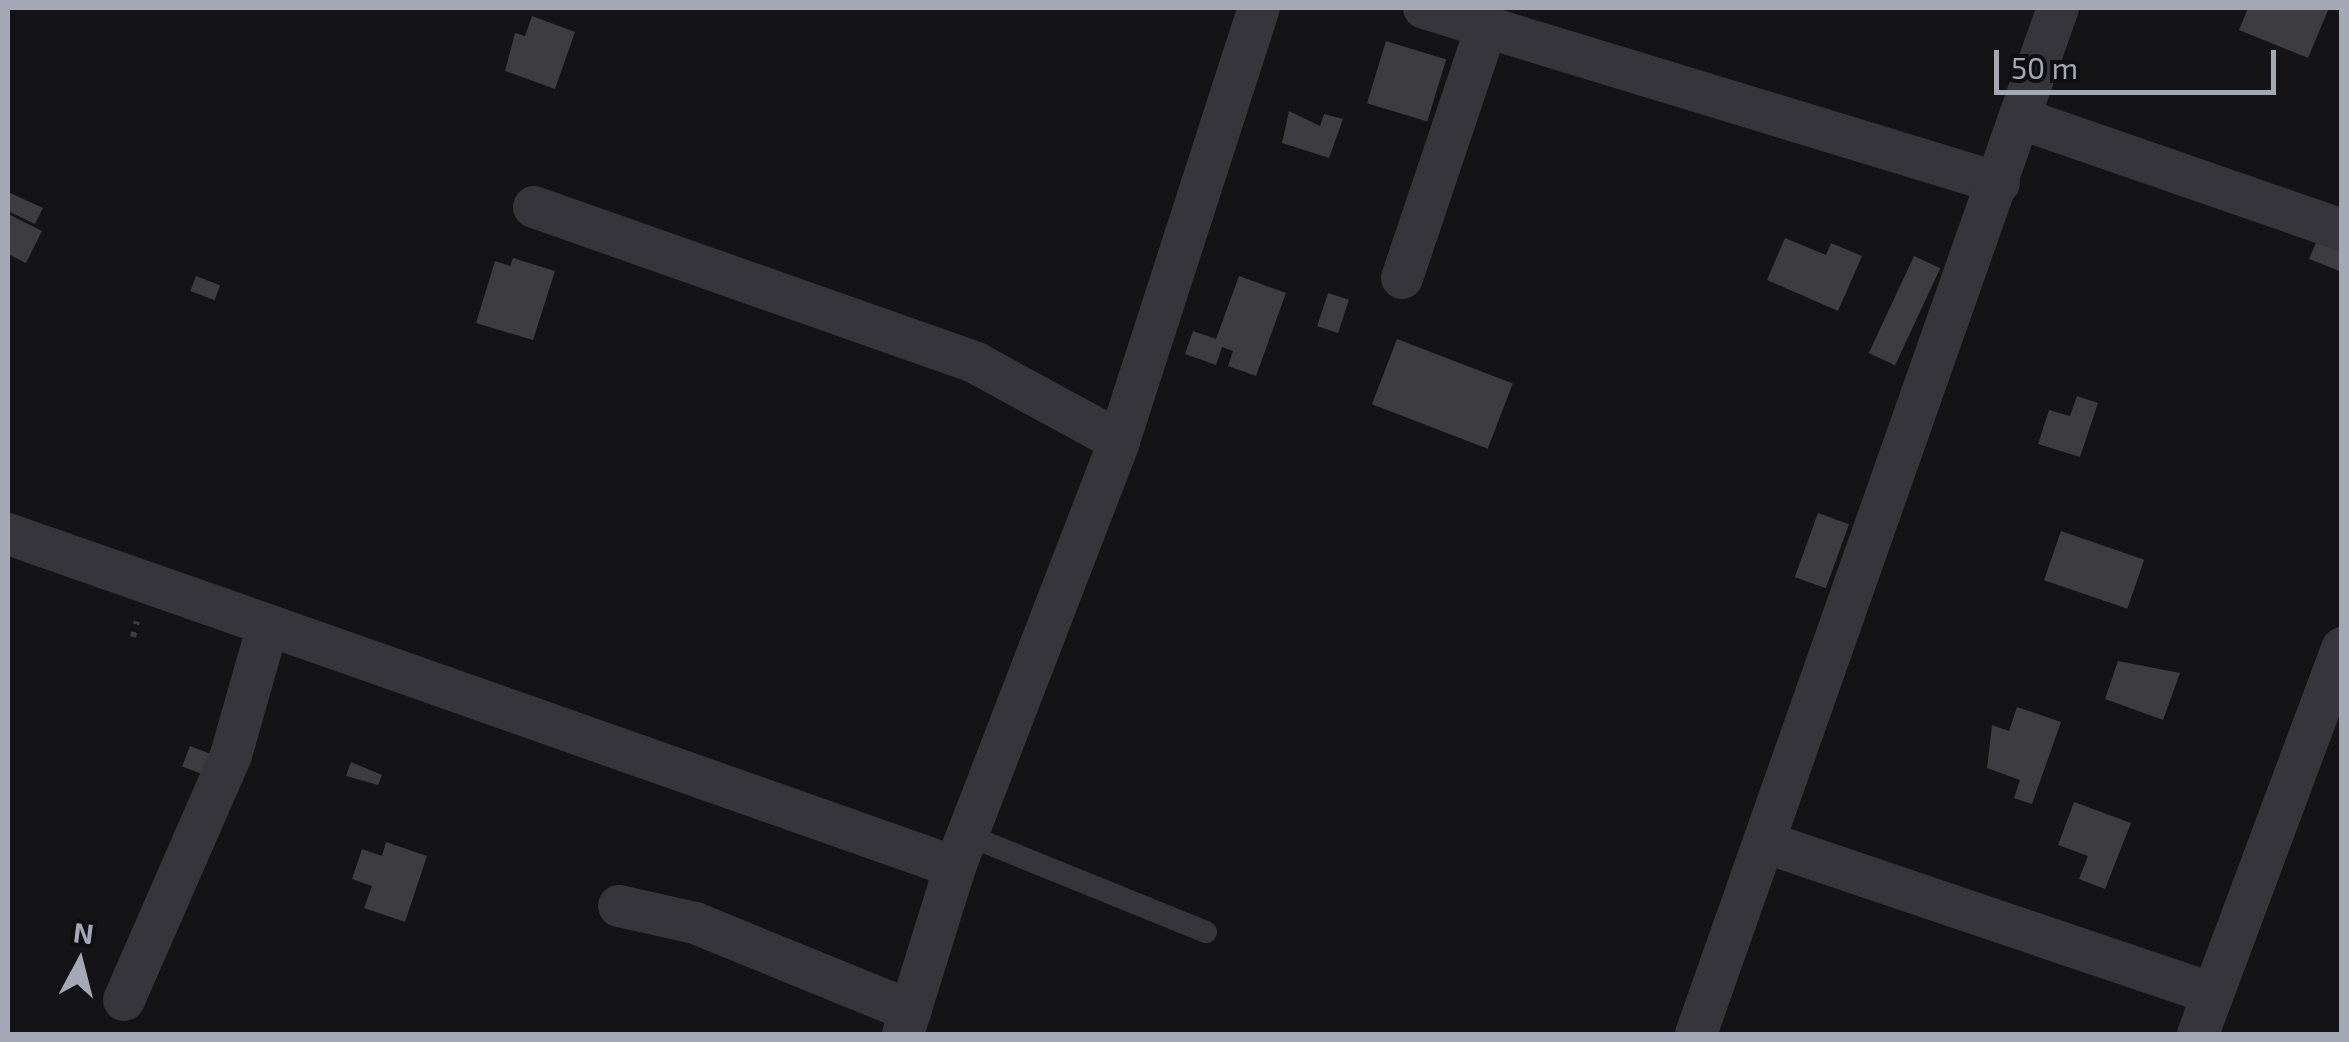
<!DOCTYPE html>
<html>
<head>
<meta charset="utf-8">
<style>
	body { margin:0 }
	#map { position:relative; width:2349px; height:1042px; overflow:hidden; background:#141416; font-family:"Exo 2",sans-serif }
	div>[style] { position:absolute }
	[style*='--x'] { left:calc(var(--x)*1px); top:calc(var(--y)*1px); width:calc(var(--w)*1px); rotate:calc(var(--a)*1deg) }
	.building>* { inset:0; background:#3c3c41; transform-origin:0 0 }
	.path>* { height:6px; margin-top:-3px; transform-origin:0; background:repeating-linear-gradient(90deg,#3b3c42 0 5px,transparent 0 13px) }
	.service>* { height:22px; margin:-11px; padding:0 11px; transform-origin:11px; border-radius:11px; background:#35353b }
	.minor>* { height:42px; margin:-21px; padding:0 21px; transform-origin:21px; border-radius:21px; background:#35353b }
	span { translate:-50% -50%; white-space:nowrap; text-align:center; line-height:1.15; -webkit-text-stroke:10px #0f0f11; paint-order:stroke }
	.frame { position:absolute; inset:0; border:10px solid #a5a8b7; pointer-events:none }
	.north { position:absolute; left:30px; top:912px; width:100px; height:100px; -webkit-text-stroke:8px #0f0f11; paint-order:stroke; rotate:7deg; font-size:28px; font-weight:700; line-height:40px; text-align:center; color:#a5a8b7 }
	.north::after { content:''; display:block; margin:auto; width:35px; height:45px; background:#a5a8b7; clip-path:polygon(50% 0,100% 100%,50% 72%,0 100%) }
	.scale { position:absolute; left:1994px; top:50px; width:282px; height:45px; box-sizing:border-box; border:5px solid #a5a8b7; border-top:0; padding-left:12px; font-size:30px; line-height:35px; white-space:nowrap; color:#a5a8b7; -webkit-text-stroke:8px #0f0f11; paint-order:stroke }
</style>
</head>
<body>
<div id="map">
	<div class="building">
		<div style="clip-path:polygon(2248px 8px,2329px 8px,2308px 58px,2239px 30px)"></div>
		<div style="clip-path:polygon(532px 16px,575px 32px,555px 89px,505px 71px,515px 33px,525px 36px)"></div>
		<div style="left:1386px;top:41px;width:63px;height:65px;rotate:17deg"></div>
		<div style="clip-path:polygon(1289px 111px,1320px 126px,1324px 114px,1343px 119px,1329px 158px,1282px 143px)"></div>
		<div style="clip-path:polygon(8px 192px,43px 208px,35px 224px,8px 211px)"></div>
		<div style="clip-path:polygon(8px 214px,42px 231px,26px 263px,8px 254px)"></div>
		<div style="clip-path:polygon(1785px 238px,1826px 255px,1831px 243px,1862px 256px,1838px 311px,1767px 280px)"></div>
		<div style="clip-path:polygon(2318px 238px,2342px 248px,2342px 272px,2309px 259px)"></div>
		<div style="left:1914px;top:256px;width:29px;height:107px;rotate:25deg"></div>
		<div style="clip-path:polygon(513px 258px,555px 271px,533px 340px,476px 323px,495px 261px,510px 266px)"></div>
		<div style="left:196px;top:276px;width:26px;height:16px;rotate:21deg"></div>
		<div style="clip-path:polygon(1239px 276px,1286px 293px,1256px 376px,1228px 366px,1233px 351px,1222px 347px,1216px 365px,1185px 354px,1193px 331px,1216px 339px)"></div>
		<div style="left:1328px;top:293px;width:22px;height:35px;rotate:18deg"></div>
		<div style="left:1397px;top:339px;width:124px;height:70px;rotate:21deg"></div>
		<div style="clip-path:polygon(2077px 396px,2098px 403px,2080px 457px,2038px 444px,2049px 410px,2070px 416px)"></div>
		<div style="left:1818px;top:513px;width:33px;height:68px;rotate:20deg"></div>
		<div style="left:2061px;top:531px;width:88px;height:52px;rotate:19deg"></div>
		<div style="clip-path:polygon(2118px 661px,2180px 673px,2163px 720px,2105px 699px)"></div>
		<div style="clip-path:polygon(2017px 707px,2061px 722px,2032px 804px,2014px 798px,2020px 780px,1987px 768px,1992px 725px,2009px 731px)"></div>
		<div style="left:190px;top:746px;width:30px;height:22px;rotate:21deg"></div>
		<div style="clip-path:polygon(351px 762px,382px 775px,378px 785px,346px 776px)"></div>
		<div style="clip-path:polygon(2074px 802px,2131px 823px,2105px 889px,2079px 879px,2088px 856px,2058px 845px)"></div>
		<div style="clip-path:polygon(386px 842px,427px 856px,405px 922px,364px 908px,372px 886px,352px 879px,362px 849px,382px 856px)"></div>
	</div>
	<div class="path">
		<div style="--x:133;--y:637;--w:16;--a:-76"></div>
	</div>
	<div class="service">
		<div style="--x:967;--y:835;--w:258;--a:22.1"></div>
	</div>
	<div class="minor">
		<div style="--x:1424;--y:8;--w:601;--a:16.93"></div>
		<div style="--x:2019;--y:118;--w:342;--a:19.1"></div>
		<div style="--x:534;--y:207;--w:469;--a:19.4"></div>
		<div style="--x:976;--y:363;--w:163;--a:28.6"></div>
		<div style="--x:1402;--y:278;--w:263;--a:-71.4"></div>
		<div style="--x:8;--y:534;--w:275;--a:19.3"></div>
		<div style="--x:1764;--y:842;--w:474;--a:18.7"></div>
		<div style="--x:619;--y:906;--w:78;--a:12.6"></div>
		<div style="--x:695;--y:923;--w:233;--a:22.2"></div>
		<div style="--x:124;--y:1000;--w:267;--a:-66.4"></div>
		<div style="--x:231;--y:755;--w:135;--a:-74.1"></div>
		<div style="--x:268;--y:625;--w:728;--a:19.41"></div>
		<div style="--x:903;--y:1034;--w:175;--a:-72.7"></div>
		<div style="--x:955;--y:867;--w:456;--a:-68.9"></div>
		<div style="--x:1119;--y:441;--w:455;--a:-72.1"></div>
		<div style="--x:1696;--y:1034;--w:1088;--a:-70.57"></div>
		<div style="--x:2198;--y:1034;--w:412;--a:-69.5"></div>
	</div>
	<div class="frame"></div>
	<div class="north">N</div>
	<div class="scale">50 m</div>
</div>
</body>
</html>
